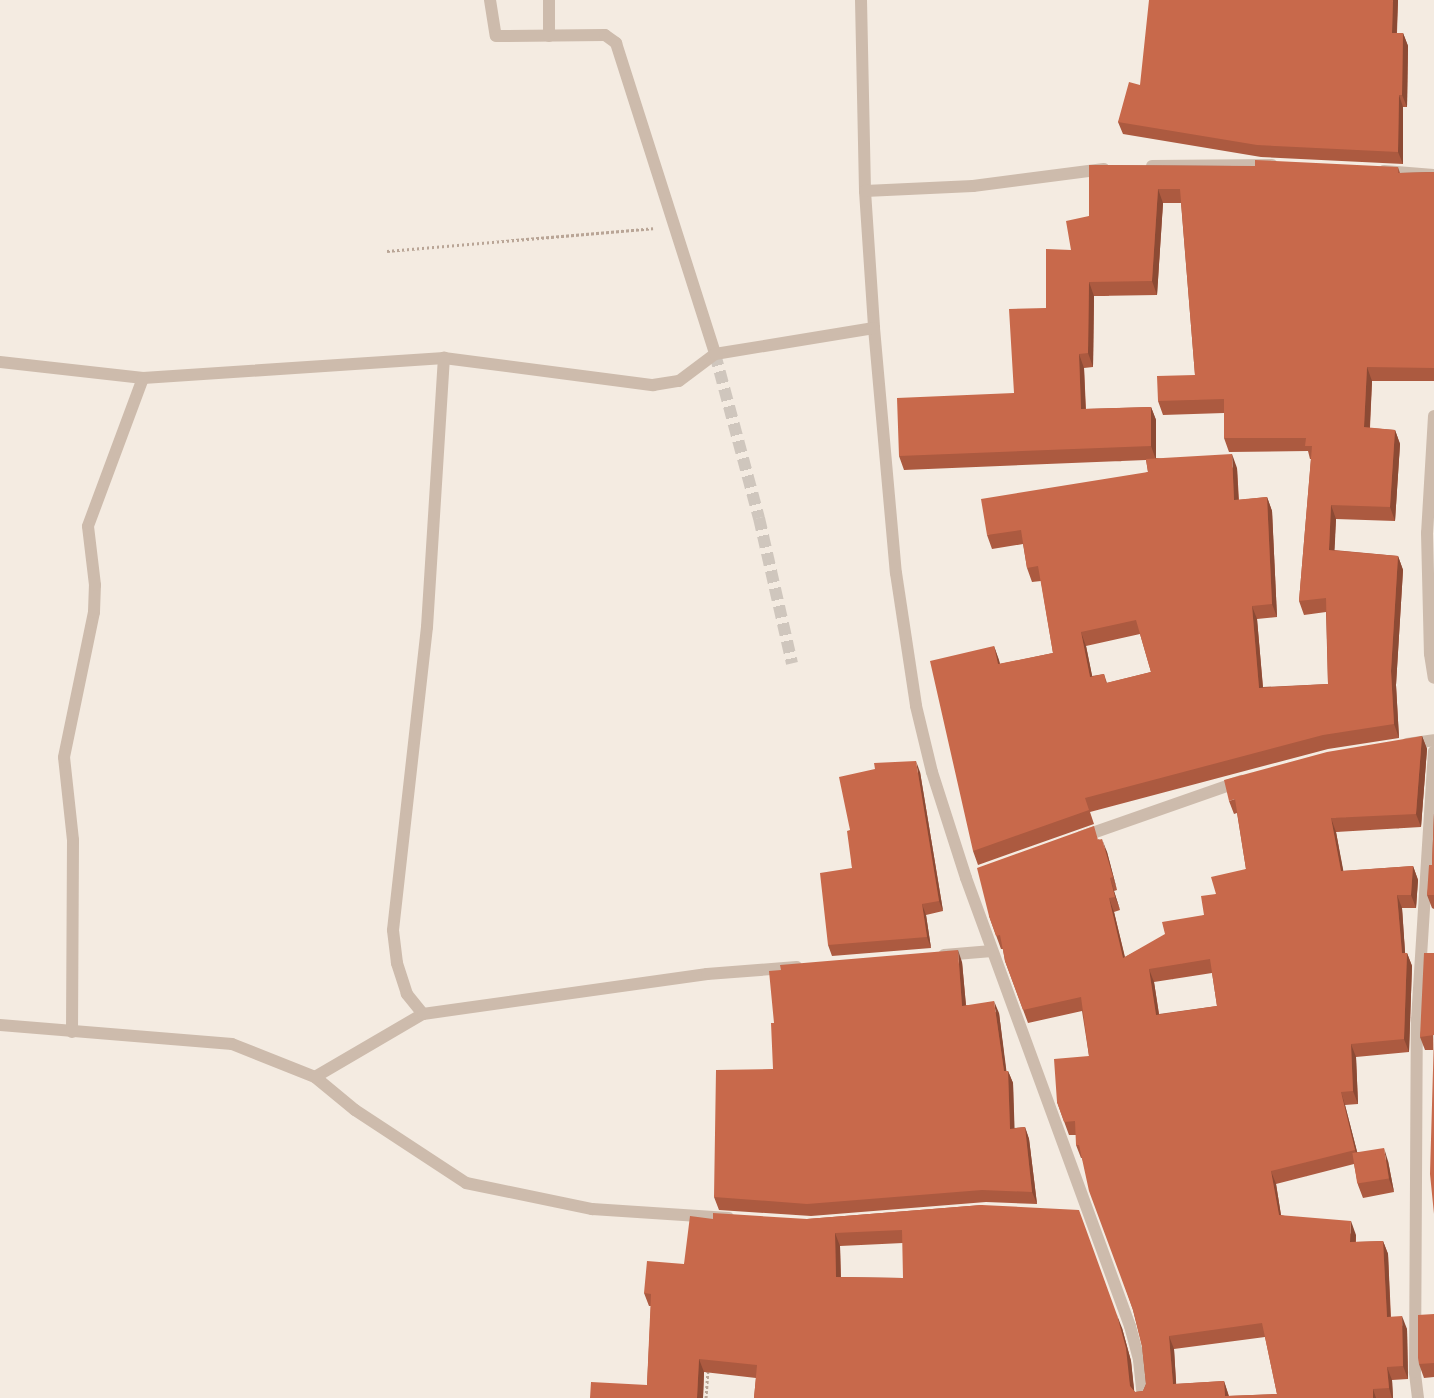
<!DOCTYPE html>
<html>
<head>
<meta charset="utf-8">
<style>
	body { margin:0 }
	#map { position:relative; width:1434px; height:1398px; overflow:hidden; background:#f4ebe1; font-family:"PT Sans",sans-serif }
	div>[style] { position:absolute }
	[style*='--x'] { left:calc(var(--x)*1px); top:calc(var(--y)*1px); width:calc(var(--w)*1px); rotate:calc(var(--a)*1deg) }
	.street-tunnel>* { height:12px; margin-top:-6px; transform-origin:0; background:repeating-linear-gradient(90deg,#cfc6bd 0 12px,transparent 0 18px) }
	.path>* { height:3px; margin-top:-1.5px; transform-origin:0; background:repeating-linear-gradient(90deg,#b9a596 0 2.5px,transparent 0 5px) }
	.street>* { height:12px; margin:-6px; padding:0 6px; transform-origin:6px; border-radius:6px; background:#cdbbac }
	.wall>* { inset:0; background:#ac5a40 }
	.shaded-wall>* { inset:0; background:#8c4a34 }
	.building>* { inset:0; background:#c8694b; transform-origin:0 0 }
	span { translate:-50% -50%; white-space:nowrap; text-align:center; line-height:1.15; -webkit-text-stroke:5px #fbf5ee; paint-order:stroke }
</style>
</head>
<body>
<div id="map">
	<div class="street-tunnel">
		<div style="--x:715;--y:354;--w:170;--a:75"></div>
		<div style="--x:759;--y:518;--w:149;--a:77.2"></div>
	</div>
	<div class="path">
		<div style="--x:387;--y:251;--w:267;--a:-4.9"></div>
		<div style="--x:706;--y:1398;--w:29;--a:-86"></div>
	</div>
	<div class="street">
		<div style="--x:490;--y:0;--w:36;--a:81"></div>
		<div style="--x:496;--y:36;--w:109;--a:-0.5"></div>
		<div style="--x:605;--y:35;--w:14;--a:36"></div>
		<div style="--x:616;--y:43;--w:326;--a:72.3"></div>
		<div style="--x:861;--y:0;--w:191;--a:88.8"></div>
		<div style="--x:865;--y:191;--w:137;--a:86.2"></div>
		<div style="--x:874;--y:328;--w:246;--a:84.9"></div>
		<div style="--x:896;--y:573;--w:134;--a:81.4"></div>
		<div style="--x:916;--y:706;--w:68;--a:76.4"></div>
		<div style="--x:932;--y:772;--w:111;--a:72.2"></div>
		<div style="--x:966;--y:878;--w:477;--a:69.9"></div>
		<div style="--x:1130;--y:1326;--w:35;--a:75"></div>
		<div style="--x:1139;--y:1360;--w:38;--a:84"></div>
		<div style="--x:549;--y:36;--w:36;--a:-90"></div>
		<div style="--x:1152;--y:166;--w:120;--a:-0.5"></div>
		<div style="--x:1384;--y:171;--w:50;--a:4.6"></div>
		<div style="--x:865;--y:191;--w:108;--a:-2.7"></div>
		<div style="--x:973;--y:186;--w:132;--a:-7.4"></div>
		<div style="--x:0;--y:362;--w:144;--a:6.4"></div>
		<div style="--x:143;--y:378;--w:302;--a:-3.8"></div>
		<div style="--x:444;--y:358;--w:211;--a:7.4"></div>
		<div style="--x:653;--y:385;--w:26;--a:-9"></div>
		<div style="--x:679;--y:381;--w:45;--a:-36.9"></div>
		<div style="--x:715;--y:354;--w:161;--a:-9.3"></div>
		<div style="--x:1434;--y:416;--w:117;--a:93.4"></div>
		<div style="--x:1427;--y:533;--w:121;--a:88.6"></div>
		<div style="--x:1430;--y:654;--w:24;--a:81"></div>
		<div style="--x:1407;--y:744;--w:27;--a:-8"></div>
		<div style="--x:1081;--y:837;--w:170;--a:-19.3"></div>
		<div style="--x:944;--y:955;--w:48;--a:-4.8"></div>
		<div style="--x:423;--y:1014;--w:26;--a:-129"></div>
		<div style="--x:407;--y:994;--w:33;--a:-108"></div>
		<div style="--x:397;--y:963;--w:33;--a:-97"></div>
		<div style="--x:393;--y:930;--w:305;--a:-83.6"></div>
		<div style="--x:427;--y:627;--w:270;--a:-86.4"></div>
		<div style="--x:0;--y:1025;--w:233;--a:4.7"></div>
		<div style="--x:232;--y:1044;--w:89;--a:21.7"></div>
		<div style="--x:315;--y:1077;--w:52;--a:39.5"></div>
		<div style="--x:355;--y:1110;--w:133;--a:33.3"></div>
		<div style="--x:466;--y:1183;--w:129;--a:11.7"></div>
		<div style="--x:592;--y:1209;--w:137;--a:3.8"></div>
		<div style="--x:72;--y:1032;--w:192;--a:-89.7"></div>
		<div style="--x:73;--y:840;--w:83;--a:-96.2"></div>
		<div style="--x:64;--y:757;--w:148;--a:-78.3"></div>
		<div style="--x:94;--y:612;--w:27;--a:-88"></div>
		<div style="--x:95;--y:585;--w:59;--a:-96.8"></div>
		<div style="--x:88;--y:526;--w:158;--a:-69.6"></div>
		<div style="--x:315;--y:1077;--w:125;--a:-30.3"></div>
		<div style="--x:423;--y:1014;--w:287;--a:-8"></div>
		<div style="--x:707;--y:974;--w:90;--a:-4.4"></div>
		<div style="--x:1418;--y:1398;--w:26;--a:-97"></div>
		<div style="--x:1415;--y:1372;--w:352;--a:-89.7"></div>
		<div style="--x:1417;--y:1020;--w:269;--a:-86.4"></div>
	</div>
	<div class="wall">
		<div style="clip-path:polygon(1398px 0,1397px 33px,1403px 33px,1408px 46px,1407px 107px,1403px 107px,1403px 164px,1261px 157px,1123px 134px,1118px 122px,1140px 85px)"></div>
		<div style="clip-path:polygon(evenodd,1089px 165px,1398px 167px,1400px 173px,1434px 172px,1434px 381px,1372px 381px,1370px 428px,1395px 430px,1400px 444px,1395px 521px,1336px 519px,1334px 550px,1398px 556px,1403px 570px,1396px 685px,1399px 738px,1328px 749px,1090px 812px,1094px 824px,978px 865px,973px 851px,994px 646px,1000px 664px,1053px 653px,1041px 581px,1032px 582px,1027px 568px,1023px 544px,992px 549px,987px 535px,1148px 472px,1146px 460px,904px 470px,899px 456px,1014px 393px,1046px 308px,1071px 250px,1089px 216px,1089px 165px,1163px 203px,1181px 203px,1195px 375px,1158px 401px,1163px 415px,1224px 413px,1224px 438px,1229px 452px,1308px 451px,1310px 459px,1311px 459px,1299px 601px,1304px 615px,1326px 612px,1328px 684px,1263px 687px,1257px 619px,1277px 617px,1272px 511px,1267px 497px,1239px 500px,1237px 468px,1156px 458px,1156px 420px,1151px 407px,1086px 409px,1084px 368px,1093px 367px,1094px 296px,1157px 295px,1163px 203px,1089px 165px,1140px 634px,1151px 672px,1107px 683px,1104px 674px,1092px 676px,1086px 646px,1140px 634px)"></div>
		<div style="clip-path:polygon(evenodd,1422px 736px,1427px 749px,1421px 827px,1336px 832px,1343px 871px,1413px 866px,1418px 880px,1416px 908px,1402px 908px,1405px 953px,1407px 953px,1412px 966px,1409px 1052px,1356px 1057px,1358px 1104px,1345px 1105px,1357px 1152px,1388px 1161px,1394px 1192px,1363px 1198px,1358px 1185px,1354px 1164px,1276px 1184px,1281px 1215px,1356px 1235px,1356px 1242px,1383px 1241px,1388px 1254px,1391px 1317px,1407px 1329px,1408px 1379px,1392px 1380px,1393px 1398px,754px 1398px,756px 1378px,704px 1372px,703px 1398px,590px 1398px,647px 1385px,651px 1306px,649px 1306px,644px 1293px,684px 1264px,713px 1219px,807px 1219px,982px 1205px,1122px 1328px,1131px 1361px,1134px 1391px,1135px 1392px,1143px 1391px,1146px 1384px,1142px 1346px,1133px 1310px,1082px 1158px,1081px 1158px,1076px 1145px,1076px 1135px,1069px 1135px,1057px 1102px,1089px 1056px,1082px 1011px,1028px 1023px,1005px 961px,1003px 949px,1001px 949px,989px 916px,1099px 839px,1107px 852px,1117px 890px,1114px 891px,1120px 910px,1114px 912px,1125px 957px,1204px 915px,1216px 894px,1246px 869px,1237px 813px,1234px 814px,1229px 801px,1422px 736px,1212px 973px,1217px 1006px,1159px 1014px,1154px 982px,1212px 973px,1422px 736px,903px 1243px,903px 1278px,841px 1277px,840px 1246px,903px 1243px,1422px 736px,1265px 1337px,1277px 1394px,1229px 1396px,1224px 1381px,1176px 1384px,1174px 1349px,1265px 1337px)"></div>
		<div style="clip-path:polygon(920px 772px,943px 911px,926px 915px,931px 948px,832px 956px,828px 945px,852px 868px,850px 830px)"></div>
		<div style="clip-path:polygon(1434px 813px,1434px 909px,1432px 908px,1427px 895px,1432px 865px)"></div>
		<div style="clip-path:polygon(1434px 953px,1433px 1050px,1425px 1050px,1420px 1037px)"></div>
		<div style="clip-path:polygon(962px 962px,966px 1005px,999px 1013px,1006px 1071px,1008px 1071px,1013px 1083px,1014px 1128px,1025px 1127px,1029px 1139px,1037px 1204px,986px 1202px,811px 1216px,719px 1210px,714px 1197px,773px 1069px)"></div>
		<div style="clip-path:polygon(1434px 1314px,1434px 1377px,1424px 1378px,1419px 1364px)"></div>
	</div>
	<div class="shaded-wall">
		<div style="clip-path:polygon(1393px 0,1398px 0,1396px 46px,1392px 33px)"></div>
		<div style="clip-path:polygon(1403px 33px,1408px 46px,1407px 107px,1402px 95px)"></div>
		<div style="clip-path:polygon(1399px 95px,1403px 107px,1403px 164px,1398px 152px)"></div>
		<div style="clip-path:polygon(1158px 189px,1163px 203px,1157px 295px,1152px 281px)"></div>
		<div style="clip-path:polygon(1089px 282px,1094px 296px,1093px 367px,1088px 353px)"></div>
		<div style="clip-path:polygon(1079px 354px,1084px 368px,1086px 423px,1081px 409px)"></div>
		<div style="clip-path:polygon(1367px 367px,1372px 381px,1369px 441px,1364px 427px)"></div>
		<div style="clip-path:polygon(1151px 407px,1156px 420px,1156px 460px,1151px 446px)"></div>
		<div style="clip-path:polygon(1395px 430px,1400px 444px,1395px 521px,1390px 507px)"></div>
		<div style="clip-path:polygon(1232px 454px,1237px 468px,1239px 514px,1234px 500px)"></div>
		<div style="clip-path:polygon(1267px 497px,1272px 511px,1277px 617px,1272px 604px)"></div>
		<div style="clip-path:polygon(1331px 505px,1336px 519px,1334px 563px,1329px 550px)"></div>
		<div style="clip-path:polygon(1398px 556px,1403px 570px,1396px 685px,1399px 738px,1394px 724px,1391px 671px)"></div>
		<div style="clip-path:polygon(1252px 606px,1257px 619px,1264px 701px,1259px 688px)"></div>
		<div style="clip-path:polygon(1081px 632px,1086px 646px,1095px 690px,1090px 677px)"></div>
		<div style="clip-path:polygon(994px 646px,999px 660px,1003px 678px,998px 664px)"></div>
		<div style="clip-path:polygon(1422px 736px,1427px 749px,1421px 827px,1416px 814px)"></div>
		<div style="clip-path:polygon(916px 761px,920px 772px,943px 911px,939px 901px)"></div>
		<div style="clip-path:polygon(1331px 818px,1336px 832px,1346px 885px,1341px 871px)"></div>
		<div style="clip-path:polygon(1102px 839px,1107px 852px,1117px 890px,1113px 877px)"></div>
		<div style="clip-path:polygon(1413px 866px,1418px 880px,1416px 908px,1411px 895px)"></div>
		<div style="clip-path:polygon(1110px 878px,1114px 891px,1120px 910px,1115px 897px)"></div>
		<div style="clip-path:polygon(1397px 895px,1402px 908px,1406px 966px,1402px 953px)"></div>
		<div style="clip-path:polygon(1109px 898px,1114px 912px,1128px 971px,1123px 958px)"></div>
		<div style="clip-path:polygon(922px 904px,926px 915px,931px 948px,927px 937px)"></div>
		<div style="clip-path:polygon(958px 950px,962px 962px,967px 1018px,962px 1006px)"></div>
		<div style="clip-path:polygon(1407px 953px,1412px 966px,1409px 1052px,1404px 1039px)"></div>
		<div style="clip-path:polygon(1149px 969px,1154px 982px,1161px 1028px,1156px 1015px)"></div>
		<div style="clip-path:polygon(994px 1001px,999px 1013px,1008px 1083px,1004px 1071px)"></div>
		<div style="clip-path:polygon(1351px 1044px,1356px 1057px,1358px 1104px,1353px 1091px)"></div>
		<div style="clip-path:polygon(1008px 1071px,1013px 1083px,1015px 1141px,1010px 1129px)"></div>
		<div style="clip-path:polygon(1341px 1092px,1345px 1105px,1360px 1163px,1355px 1150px)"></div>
		<div style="clip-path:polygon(1025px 1127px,1029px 1139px,1037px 1204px,1032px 1192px)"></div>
		<div style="clip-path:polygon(1384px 1148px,1388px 1161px,1394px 1192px,1389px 1179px)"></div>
		<div style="clip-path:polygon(1271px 1171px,1276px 1184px,1283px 1228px,1279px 1215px)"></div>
		<div style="clip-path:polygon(1351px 1221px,1356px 1235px,1354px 1256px,1350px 1242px)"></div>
		<div style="clip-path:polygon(835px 1233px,840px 1246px,841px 1290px,836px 1277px)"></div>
		<div style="clip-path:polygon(1383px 1241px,1388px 1254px,1391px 1330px,1387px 1317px)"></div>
		<div style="clip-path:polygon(1117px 1315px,1122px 1328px,1131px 1361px,1135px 1398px,1130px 1386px)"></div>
		<div style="clip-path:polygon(1402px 1316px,1407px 1329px,1408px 1379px,1403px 1366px)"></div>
		<div style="clip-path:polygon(1169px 1336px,1174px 1349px,1177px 1397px,1173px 1384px)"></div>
		<div style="clip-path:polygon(699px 1359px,704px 1372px,703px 1398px,697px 1398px)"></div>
		<div style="clip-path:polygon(1387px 1367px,1392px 1380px,1393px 1398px,1392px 1398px,1389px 1388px)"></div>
		<div style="clip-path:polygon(1224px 1381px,1228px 1394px,1229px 1398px,1225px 1396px)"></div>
		<div style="clip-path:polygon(1373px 1389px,1376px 1398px,1373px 1398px)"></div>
	</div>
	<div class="building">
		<div style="clip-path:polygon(1149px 0,1393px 0,1392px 33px,1403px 33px,1402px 95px,1399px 95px,1398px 152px,1257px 145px,1118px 122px,1129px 82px,1140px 85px)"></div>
		<div style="clip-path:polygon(evenodd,1255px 160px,1398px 167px,1398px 173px,1434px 172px,1434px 368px,1367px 367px,1364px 427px,1395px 430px,1390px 507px,1331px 505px,1329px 550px,1398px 556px,1391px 671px,1394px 724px,1323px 735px,1085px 798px,1089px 810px,973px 851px,930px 661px,994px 646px,998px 664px,1053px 653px,1038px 566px,1027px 568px,1021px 530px,987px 535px,981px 499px,1148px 472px,1146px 459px,1232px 454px,1234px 500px,1267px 497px,1272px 604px,1252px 606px,1259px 688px,1328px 684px,1326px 598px,1299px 601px,1312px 446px,1305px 446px,1306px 438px,1224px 438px,1224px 399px,1158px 401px,1157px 376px,1195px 375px,1180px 189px,1158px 189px,1152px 281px,1089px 282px,1088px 353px,1079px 354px,1081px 409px,1151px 407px,1151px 446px,899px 456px,897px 398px,1014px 393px,1009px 309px,1046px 308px,1046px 249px,1071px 250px,1066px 221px,1089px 216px,1089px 165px,1255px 166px,1255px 160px,1136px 620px,1151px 672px,1106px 683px,1104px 674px,1090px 677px,1081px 632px,1136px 620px)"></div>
		<div style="clip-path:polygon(evenodd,1422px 736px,1416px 814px,1331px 818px,1341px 871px,1413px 866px,1411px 895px,1397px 895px,1402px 953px,1407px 953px,1404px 1039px,1351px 1044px,1353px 1091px,1341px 1092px,1355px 1150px,1271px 1171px,1279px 1215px,1351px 1221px,1350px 1242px,1383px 1241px,1387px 1317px,1402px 1316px,1403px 1366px,1387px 1367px,1389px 1388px,1373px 1389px,1373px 1398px,754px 1398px,757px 1365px,699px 1359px,697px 1398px,590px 1398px,591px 1382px,647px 1385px,651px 1294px,644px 1293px,647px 1261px,684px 1264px,690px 1216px,713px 1219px,713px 1213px,807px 1219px,982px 1205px,1079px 1210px,1117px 1315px,1126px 1348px,1130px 1386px,1135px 1392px,1143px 1391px,1146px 1384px,1142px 1346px,1133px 1310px,1089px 1191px,1079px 1145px,1076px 1145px,1075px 1121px,1064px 1122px,1057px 1102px,1054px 1059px,1089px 1056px,1081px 997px,1023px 1010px,1005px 961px,1000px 935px,996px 936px,989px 916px,977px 868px,1094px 826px,1098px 840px,1102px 839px,1113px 877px,1110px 878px,1115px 897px,1109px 898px,1123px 958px,1165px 934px,1162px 922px,1204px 915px,1201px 896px,1216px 894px,1211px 877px,1246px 869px,1235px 799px,1229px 801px,1224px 780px,1327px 752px,1422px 736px,1210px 959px,1217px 1006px,1156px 1015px,1149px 969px,1210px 959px,1422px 736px,902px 1230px,903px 1278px,836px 1277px,835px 1233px,902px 1230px,1422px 736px,1262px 1323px,1277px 1394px,1225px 1396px,1224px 1381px,1173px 1384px,1169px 1336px,1262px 1323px)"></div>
		<div style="clip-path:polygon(916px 761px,939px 901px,922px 904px,927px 937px,828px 945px,820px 873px,852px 868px,847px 831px,850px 830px,839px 777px,875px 769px,874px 763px)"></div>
		<div style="clip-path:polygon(1434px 813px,1434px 895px,1427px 895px,1429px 865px,1432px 865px)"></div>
		<div style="clip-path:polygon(958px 950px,962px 1006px,994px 1001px,1004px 1071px,1008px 1071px,1010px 1129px,1025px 1127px,1032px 1192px,982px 1190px,807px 1204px,714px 1197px,716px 1070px,773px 1069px,771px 1023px,774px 1023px,769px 971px,781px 970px,780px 965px)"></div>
		<div style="clip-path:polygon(1424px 953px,1434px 953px,1434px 1214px,1430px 1174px,1434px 1035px,1420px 1037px)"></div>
		<div style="left:1384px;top:1148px;width:31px;height:32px;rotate:81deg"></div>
		<div style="clip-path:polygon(1434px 1314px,1434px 1363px,1419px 1364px,1418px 1358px,1418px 1315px)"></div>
	</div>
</div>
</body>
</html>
